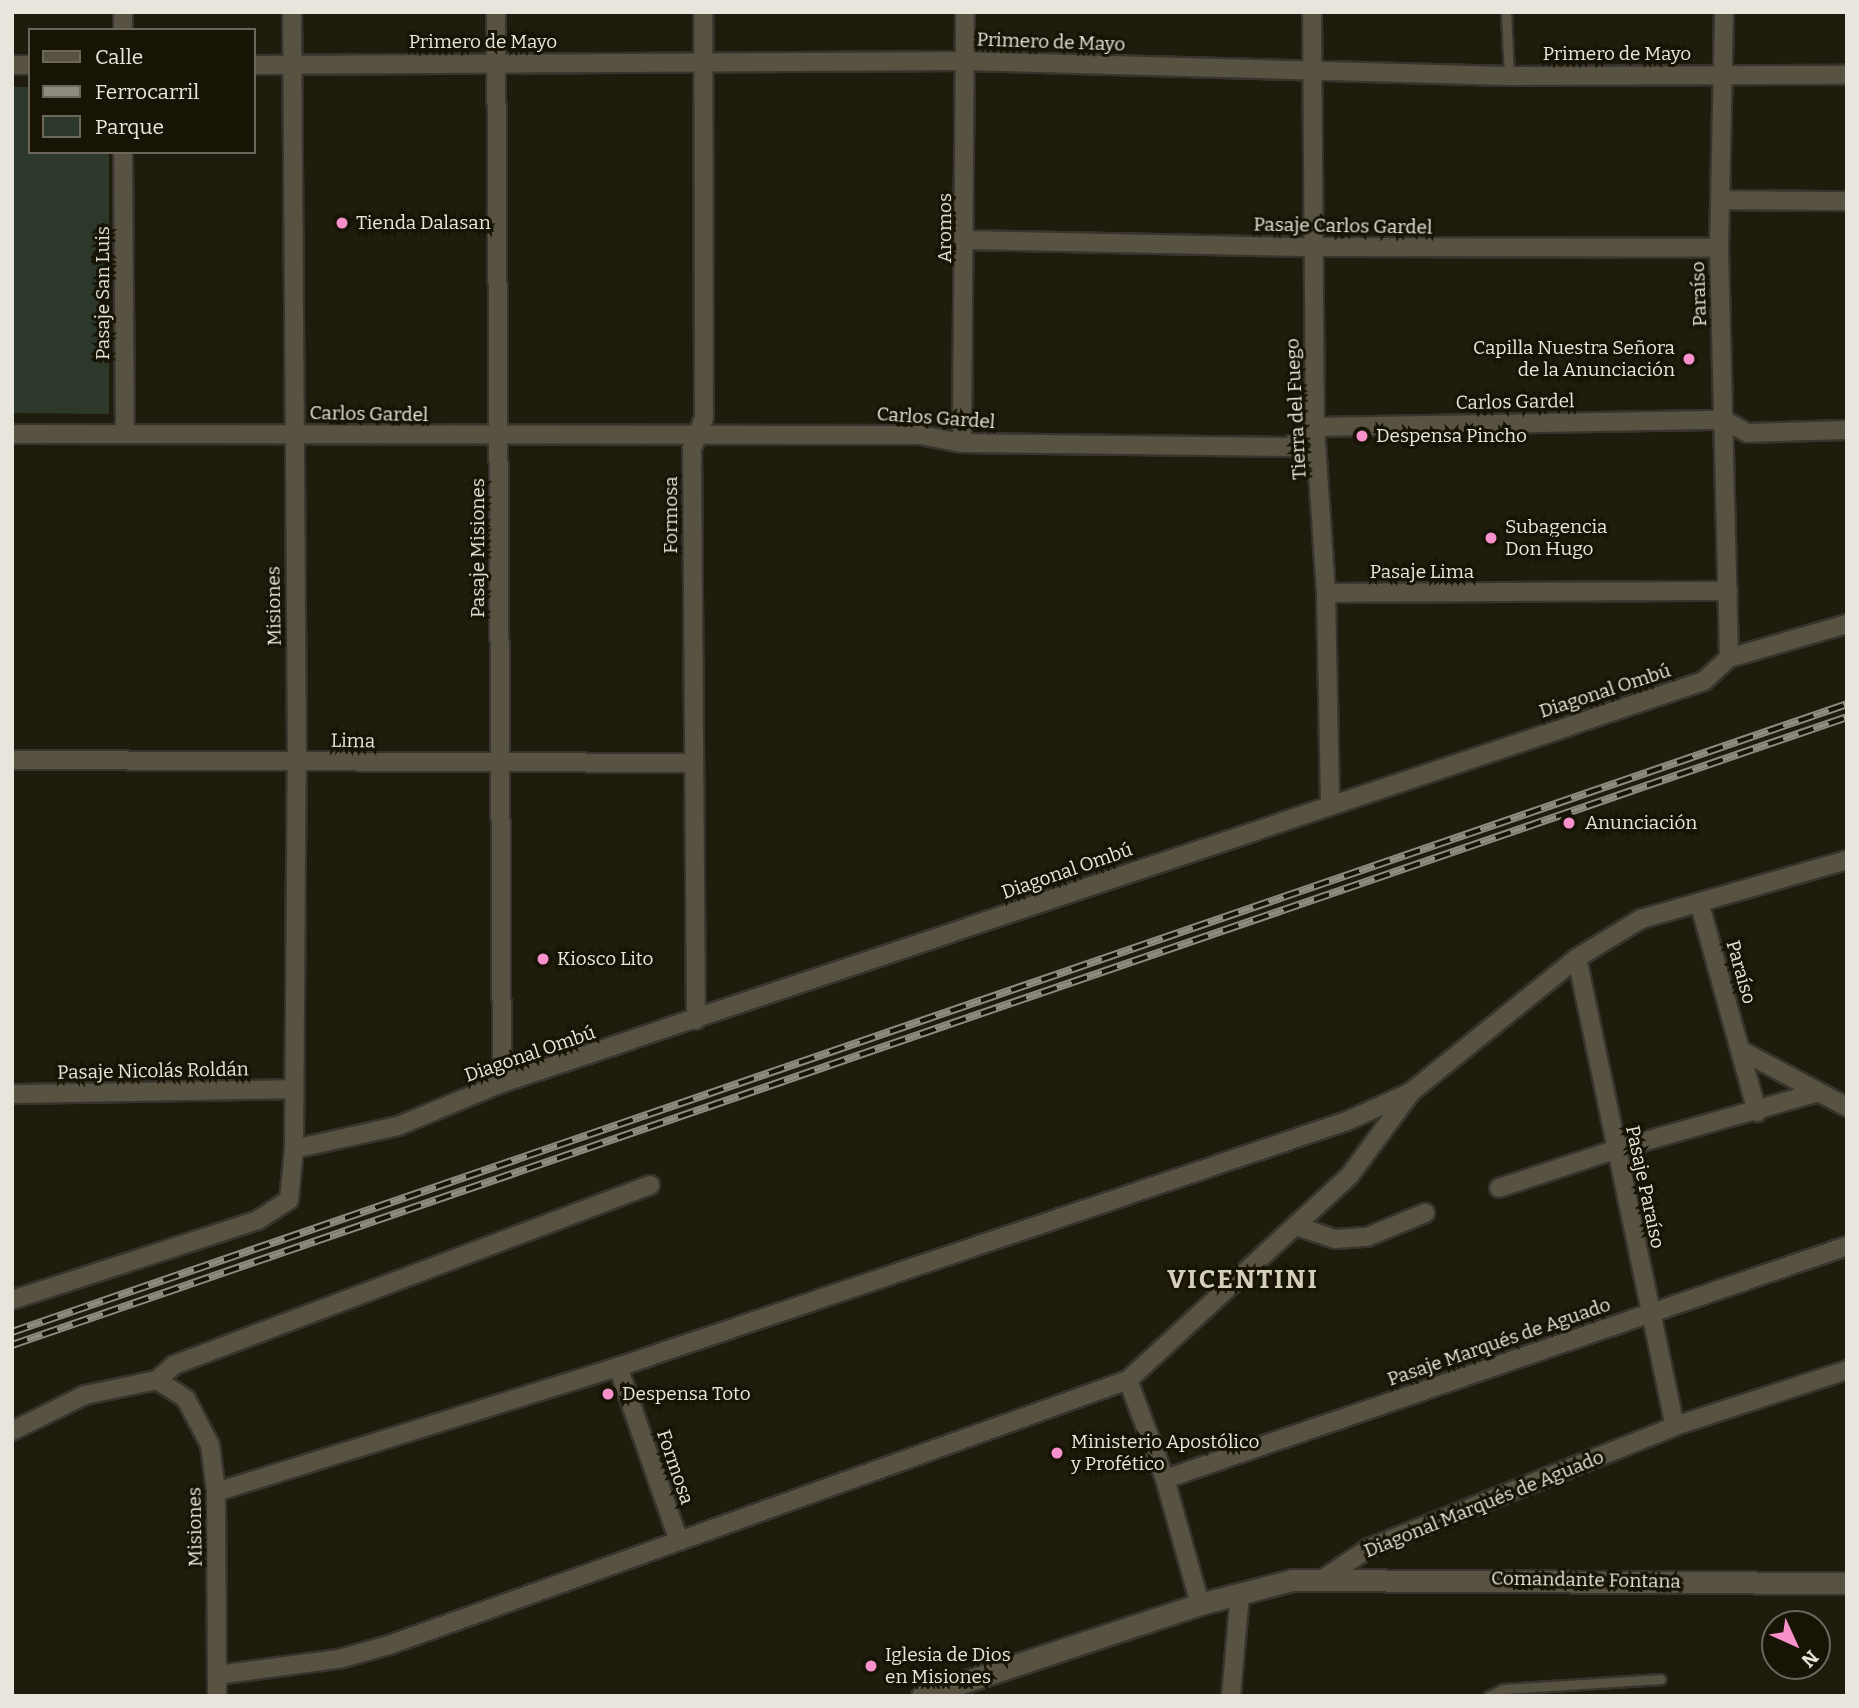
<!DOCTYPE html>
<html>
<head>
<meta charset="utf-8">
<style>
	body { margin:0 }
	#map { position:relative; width:1859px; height:1708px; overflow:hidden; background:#201c0d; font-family:Bitter,serif }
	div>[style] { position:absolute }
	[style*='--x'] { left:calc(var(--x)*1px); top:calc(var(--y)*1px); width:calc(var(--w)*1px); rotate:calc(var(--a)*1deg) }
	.green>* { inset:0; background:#2c392a }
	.roads { filter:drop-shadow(2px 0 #36342c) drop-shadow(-2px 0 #36342c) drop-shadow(0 2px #36342c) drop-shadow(0 -2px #36342c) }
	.lane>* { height:9px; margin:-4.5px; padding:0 4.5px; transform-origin:4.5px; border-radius:4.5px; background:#575241 }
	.street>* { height:18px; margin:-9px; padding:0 9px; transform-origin:9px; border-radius:9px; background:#575241 }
	.secondary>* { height:21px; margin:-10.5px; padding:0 10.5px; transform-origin:10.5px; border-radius:10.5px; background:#575241 }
	.rail>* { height:8px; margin-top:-4px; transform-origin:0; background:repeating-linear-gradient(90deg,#171305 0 16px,#8e8b7f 0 32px); box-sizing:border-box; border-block:2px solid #8e8b7f }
	.dots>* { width:19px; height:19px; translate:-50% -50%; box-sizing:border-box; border:4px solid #171305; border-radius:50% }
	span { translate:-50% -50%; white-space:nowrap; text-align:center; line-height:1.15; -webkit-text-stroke:6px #171305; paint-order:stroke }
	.street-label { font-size:19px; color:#e8e6dc }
	.poi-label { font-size:19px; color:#e8e6dc }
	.left { translate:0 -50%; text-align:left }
	.right { translate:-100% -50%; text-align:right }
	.district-label { font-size:26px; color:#d4cfba; font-weight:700; letter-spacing:2px }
	.frame { position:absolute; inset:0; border:14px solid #e8e6dc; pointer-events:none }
	.legend { position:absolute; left:28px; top:28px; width:228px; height:126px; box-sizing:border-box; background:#171305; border:2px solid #6b675b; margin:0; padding:9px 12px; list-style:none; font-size:21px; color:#e8e6dc }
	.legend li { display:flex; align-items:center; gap:14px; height:35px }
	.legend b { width:35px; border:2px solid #6b675b }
	.north { position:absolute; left:1761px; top:1610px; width:70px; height:70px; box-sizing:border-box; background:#171305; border:2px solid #6b675b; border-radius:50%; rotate:135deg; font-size:19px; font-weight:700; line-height:28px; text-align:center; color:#e8e6dc }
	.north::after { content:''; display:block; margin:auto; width:24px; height:32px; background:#f890cc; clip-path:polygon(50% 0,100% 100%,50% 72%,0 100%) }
</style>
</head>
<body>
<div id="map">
	<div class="green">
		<div style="clip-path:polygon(12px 87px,30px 87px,30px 152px,109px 152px,109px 414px,12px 413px)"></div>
	</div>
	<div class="roads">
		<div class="lane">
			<div style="--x:1506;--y:12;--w:64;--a:87.3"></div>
			<div style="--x:1489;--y:1696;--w:16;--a:-27"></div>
			<div style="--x:1503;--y:1689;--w:158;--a:-3.6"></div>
		</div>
		<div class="street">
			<div style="--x:123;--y:12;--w:18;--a:90"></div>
			<div style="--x:496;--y:12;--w:1071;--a:89.68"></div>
			<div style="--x:1312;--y:12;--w:415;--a:89.6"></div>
			<div style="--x:1315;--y:427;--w:166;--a:86.2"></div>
			<div style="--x:1326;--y:593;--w:210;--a:88.9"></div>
			<div style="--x:1724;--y:12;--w:236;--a:91.2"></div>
			<div style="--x:1719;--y:248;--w:410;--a:88.6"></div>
			<div style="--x:12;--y:65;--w:18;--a:0"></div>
			<div style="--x:254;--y:65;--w:712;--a:-0.32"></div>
			<div style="--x:966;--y:61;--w:543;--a:1.58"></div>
			<div style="--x:1509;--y:76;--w:338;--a:-0.2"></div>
			<div style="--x:123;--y:152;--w:282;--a:89.6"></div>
			<div style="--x:1721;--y:200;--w:126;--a:0.5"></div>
			<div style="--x:966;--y:240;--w:347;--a:1.2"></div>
			<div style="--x:1313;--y:247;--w:406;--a:0.1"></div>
			<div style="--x:12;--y:434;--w:908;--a:0.06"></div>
			<div style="--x:920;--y:435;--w:43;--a:10.8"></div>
			<div style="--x:962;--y:443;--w:327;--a:0.7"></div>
			<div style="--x:1289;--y:447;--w:33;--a:-38"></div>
			<div style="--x:1315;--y:427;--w:409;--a:-1"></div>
			<div style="--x:1724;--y:420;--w:26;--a:29"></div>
			<div style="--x:1747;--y:433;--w:100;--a:-1.7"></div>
			<div style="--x:962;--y:443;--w:431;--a:-89.6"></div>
			<div style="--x:1326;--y:593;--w:402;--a:-0.3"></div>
			<div style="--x:12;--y:760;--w:681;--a:0.25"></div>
			<div style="--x:1700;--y:905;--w:215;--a:74.6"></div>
			<div style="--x:1577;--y:958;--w:478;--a:78.2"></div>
			<div style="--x:696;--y:1020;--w:571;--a:-90.4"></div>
			<div style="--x:692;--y:449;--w:34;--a:-69"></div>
			<div style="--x:704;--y:417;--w:405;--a:-90.1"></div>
			<div style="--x:1742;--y:1051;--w:119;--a:28.1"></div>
			<div style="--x:12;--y:1094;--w:282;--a:-1"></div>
			<div style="--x:294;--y:1149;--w:107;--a:-12.5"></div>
			<div style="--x:398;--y:1126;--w:113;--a:-22.5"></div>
			<div style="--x:502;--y:1083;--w:1267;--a:-18.49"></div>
			<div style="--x:1704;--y:681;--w:34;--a:-43"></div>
			<div style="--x:1729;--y:658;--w:123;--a:-16.1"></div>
			<div style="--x:1499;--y:1188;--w:121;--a:-18.3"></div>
			<div style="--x:1614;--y:1150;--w:210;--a:-15.8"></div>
			<div style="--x:1296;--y:1226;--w:41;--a:18.4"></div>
			<div style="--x:1335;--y:1239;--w:32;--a:-4"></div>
			<div style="--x:1367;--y:1237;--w:63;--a:-22.5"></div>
			<div style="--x:12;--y:1300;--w:259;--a:-18"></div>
			<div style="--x:258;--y:1220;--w:37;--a:-33"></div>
			<div style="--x:289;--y:1200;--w:51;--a:-84.4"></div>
			<div style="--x:294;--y:1149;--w:388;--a:-89.6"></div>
			<div style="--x:297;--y:761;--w:749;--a:-90.38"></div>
			<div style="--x:618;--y:1367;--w:184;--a:70.7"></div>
			<div style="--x:157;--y:1380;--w:35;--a:33"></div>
			<div style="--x:186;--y:1399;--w:52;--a:62.4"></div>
			<div style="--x:210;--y:1445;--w:47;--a:82.7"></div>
			<div style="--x:216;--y:1492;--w:204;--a:89.7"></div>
			<div style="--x:1128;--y:1380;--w:106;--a:69.5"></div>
			<div style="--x:1165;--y:1479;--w:130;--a:74.4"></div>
			<div style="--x:12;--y:1431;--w:81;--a:-26.3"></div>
			<div style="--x:85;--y:1395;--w:74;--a:-11.8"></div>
			<div style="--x:157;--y:1380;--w:23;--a:-41"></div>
			<div style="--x:174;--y:1365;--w:509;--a:-20.71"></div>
			<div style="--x:1165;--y:1479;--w:721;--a:-18.86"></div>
			<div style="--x:216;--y:1492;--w:421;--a:-17.3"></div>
			<div style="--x:618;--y:1367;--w:769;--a:-18.65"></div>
			<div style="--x:1347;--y:1121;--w:70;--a:-24.4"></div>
			<div style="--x:1411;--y:1092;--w:213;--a:-38.9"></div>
			<div style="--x:1577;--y:958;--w:75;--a:-31.4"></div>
			<div style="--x:1641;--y:919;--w:214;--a:-16"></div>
			<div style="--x:1326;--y:1577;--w:52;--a:-34"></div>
			<div style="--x:1369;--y:1548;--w:329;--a:-21.7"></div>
			<div style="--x:1675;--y:1426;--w:181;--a:-18"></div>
			<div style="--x:217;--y:1675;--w:123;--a:-7.5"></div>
			<div style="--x:339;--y:1659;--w:52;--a:-15.6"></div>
			<div style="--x:389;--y:1645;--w:785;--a:-19.73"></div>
			<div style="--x:1128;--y:1380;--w:302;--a:-42.7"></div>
			<div style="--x:1350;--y:1175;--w:99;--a:-53.6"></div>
			<div style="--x:1231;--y:1696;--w:103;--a:-85"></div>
		</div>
		<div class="secondary">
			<div style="--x:922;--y:1696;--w:293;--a:-18.3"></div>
			<div style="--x:1200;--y:1604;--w:95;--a:-14.6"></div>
			<div style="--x:1292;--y:1580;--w:555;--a:0.31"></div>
		</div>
	</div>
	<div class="rail">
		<div style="--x:12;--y:1332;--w:1939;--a:-18.89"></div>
		<div style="--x:12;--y:1345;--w:1939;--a:-18.89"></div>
	</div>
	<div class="dots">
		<div style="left:342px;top:223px;background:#f890cc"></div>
		<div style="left:1689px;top:359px;background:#f890cc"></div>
		<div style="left:1362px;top:436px;background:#f890cc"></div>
		<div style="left:1491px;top:538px;background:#f890cc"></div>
		<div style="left:1569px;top:823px;background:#f890cc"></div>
		<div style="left:543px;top:959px;background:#f890cc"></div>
		<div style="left:608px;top:1394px;background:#f890cc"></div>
		<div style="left:1057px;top:1453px;background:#f890cc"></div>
		<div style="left:871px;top:1666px;background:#f890cc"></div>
	</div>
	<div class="street-label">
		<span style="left:483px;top:42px">Primero de Mayo</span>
		<span style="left:1051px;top:42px;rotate:2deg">Primero de Mayo</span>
		<span style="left:1617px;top:54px">Primero de Mayo</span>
		<span style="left:1343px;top:226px;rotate:1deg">Pasaje Carlos Gardel</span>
		<span style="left:945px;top:228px;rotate:-90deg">Aromos</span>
		<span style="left:103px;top:293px;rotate:-90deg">Pasaje San Luis</span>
		<span style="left:1699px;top:294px;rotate:-92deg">Paraíso</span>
		<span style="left:1515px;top:402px;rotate:-1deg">Carlos Gardel</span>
		<span style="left:1296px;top:409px;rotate:-93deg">Tierra del Fuego</span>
		<span style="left:369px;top:414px;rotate:1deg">Carlos Gardel</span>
		<span style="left:936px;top:418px;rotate:4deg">Carlos Gardel</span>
		<span style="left:671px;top:515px;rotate:-90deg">Formosa</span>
		<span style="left:478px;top:548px;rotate:-90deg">Pasaje Misiones</span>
		<span style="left:1422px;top:572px">Pasaje Lima</span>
		<span style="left:274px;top:606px;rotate:-91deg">Misiones</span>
		<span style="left:1605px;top:691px;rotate:-18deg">Diagonal Ombú</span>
		<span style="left:353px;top:741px;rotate:1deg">Lima</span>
		<span style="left:1067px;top:871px;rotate:-19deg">Diagonal Ombú</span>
		<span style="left:1741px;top:972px;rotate:74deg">Paraíso</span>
		<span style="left:530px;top:1054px;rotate:-19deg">Diagonal Ombú</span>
		<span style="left:153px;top:1071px;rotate:-1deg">Pasaje Nicolás Roldán</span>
		<span style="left:1645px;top:1187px;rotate:78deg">Pasaje Paraíso</span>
		<span style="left:1499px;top:1342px;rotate:-19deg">Pasaje Marqués de Aguado</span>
		<span style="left:675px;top:1467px;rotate:71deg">Formosa</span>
		<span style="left:1484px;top:1504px;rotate:-22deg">Diagonal Marqués de Aguado</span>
		<span style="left:195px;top:1527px;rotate:-91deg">Misiones</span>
		<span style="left:1586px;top:1580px;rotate:1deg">Comandante Fontana</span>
	</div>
	<div class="poi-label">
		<span class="left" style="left:356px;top:223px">Tienda Dalasan</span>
		<span class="right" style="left:1675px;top:359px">Capilla Nuestra Señora<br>de la Anunciación</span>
		<span class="left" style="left:1376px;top:436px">Despensa Pincho</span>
		<span class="left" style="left:1505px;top:538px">Subagencia<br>Don Hugo</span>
		<span class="left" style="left:1585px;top:823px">Anunciación</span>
		<span class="left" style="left:557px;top:959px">Kiosco Lito</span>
		<span class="left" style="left:622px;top:1394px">Despensa Toto</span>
		<span class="left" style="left:1071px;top:1453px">Ministerio Apostólico<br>y Profético</span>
		<span class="left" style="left:885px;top:1666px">Iglesia de Dios<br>en Misiones</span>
	</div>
	<div class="district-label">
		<span style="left:1243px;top:1280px">VICENTINI</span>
	</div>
	<div class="frame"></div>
	<ul class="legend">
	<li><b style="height:9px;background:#575241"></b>Calle</li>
	<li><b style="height:9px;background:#8e8b7f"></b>Ferrocarril</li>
	<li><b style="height:19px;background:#2c392a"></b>Parque</li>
	</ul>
	<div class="north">N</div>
</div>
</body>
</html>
